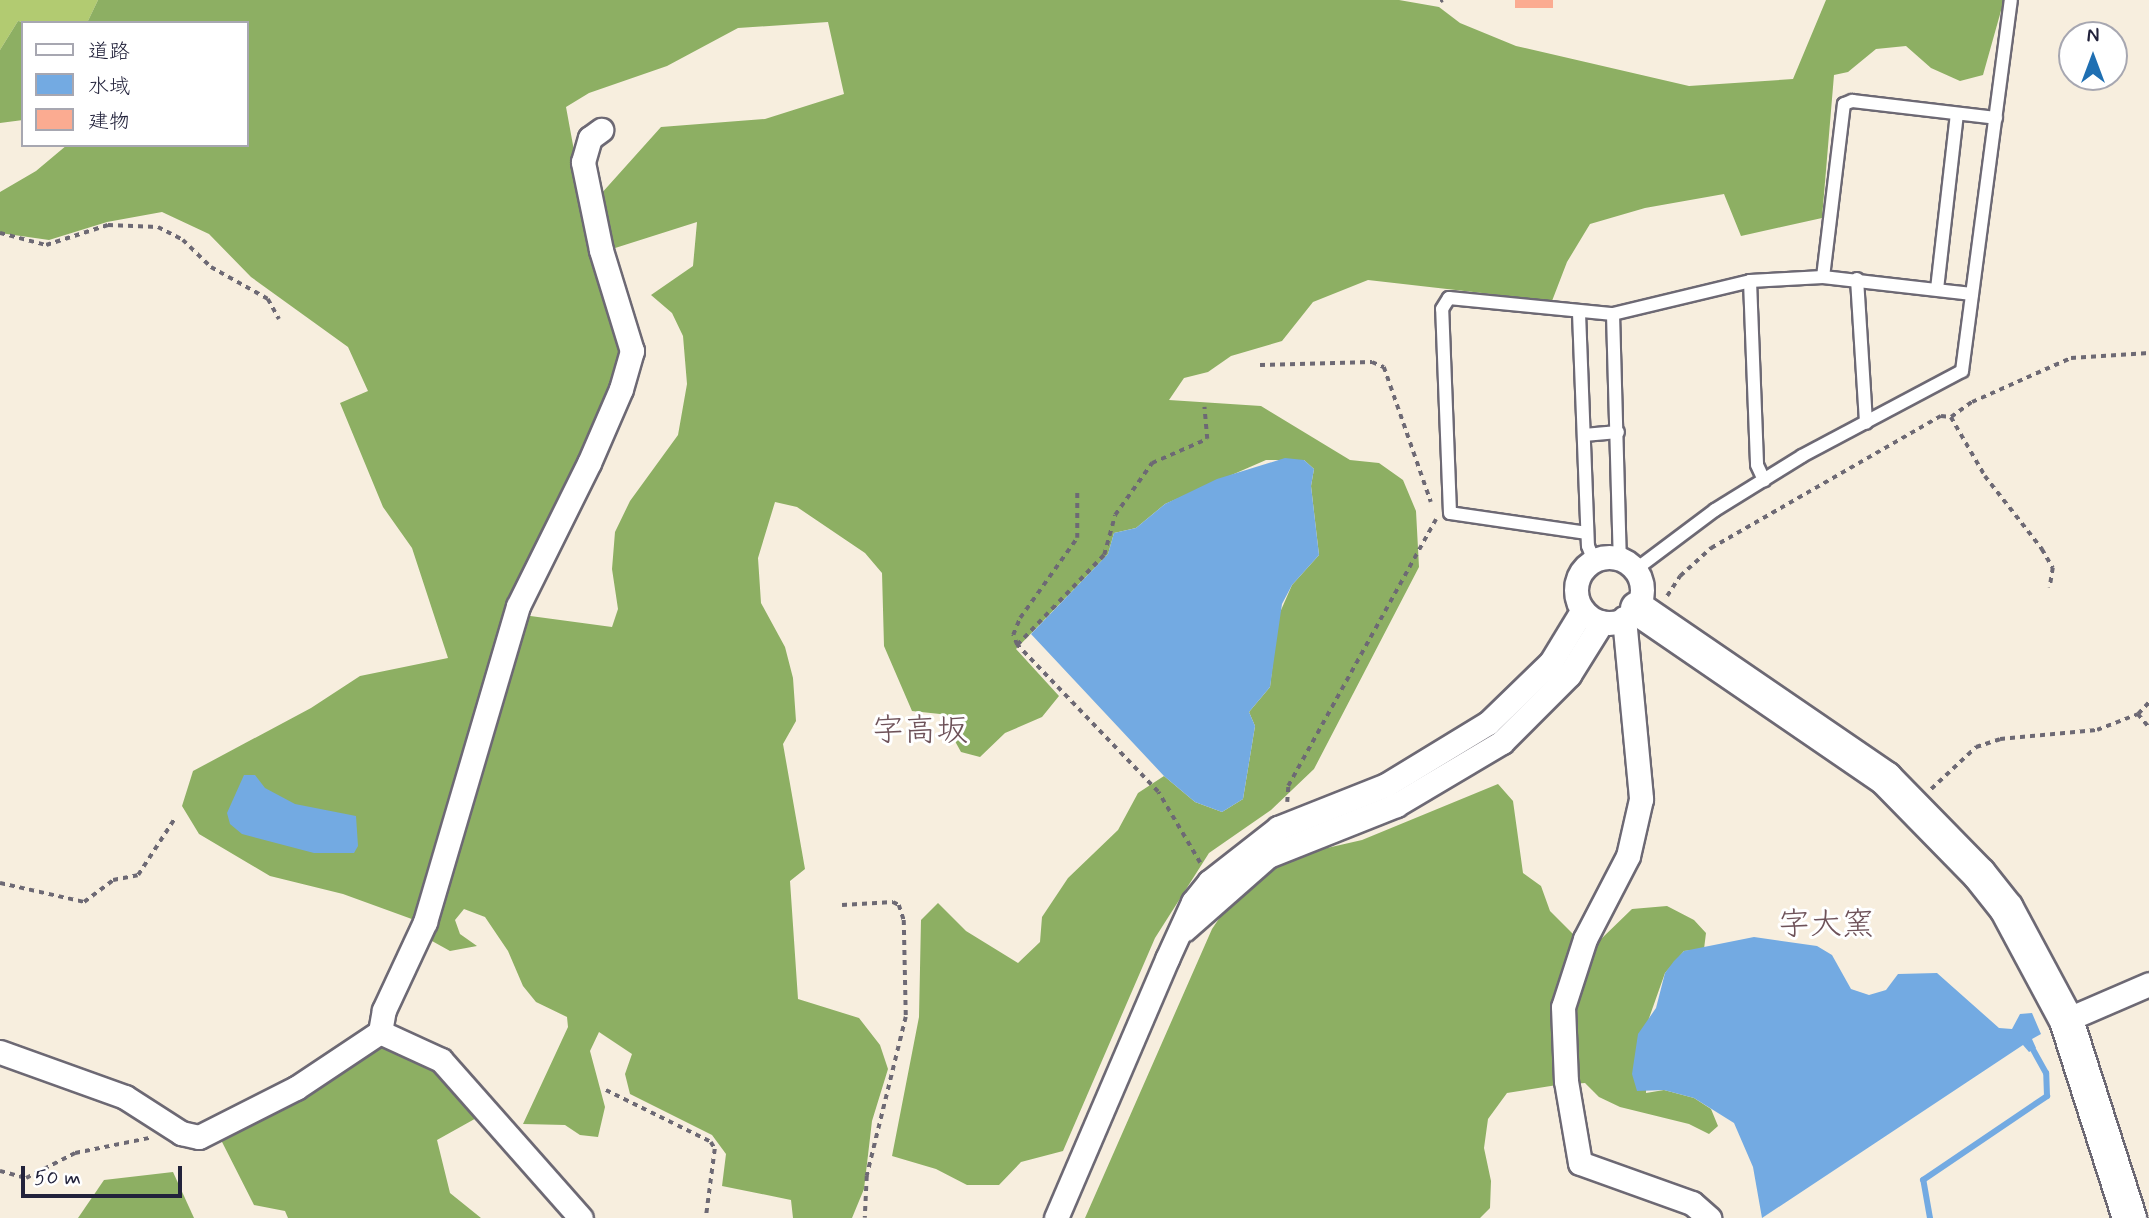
<!DOCTYPE html>
<html>
<head>
<meta charset="utf-8">
<style>
	body { margin:0 }
	#map { position:relative; width:2149px; height:1218px; overflow:hidden; background:#f7eede; font-family:Mynerve,"Klee One",sans-serif }
	div>[style] { position:absolute }
	[style*='--x'] { left:calc(var(--x)*1px); top:calc(var(--y)*1px); width:calc(var(--w)*1px); rotate:calc(var(--a)*1deg) }
	.green>* { inset:0; background:#b2cb71 }
	.forest>* { inset:0; background:#8daf63 }
	.water>* { inset:0; background:#73aae2 }
	.stream>* { height:6px; margin:-3px; padding:0 3px; transform-origin:3px; border-radius:3px; background:#73aae2 }
	.building>* { inset:0; background:#fbab91; transform-origin:0 0 }
	.path>* { height:3.5px; margin-top:-1.75px; transform-origin:0; background:repeating-linear-gradient(90deg,#6d6974 0 5px,transparent 0 10px) }
	.roads { filter:drop-shadow(2px 0 #6d6974) drop-shadow(-2px 0 #6d6974) drop-shadow(0 2px #6d6974) drop-shadow(0 -2px #6d6974) }
	.lane>* { height:12px; margin:-6px; padding:0 6px; transform-origin:6px; border-radius:6px; background:#fff }
	.street>* { height:23px; margin:-11.5px; padding:0 11.5px; transform-origin:11.5px; border-radius:11.5px; background:#fff }
	.street>.ring { margin:-11.5px; padding:0; box-sizing:content-box; background:none; border:23px solid #fff; border-radius:50% }
	.secondary>* { height:33px; margin:-16.5px; padding:0 16.5px; transform-origin:16.5px; border-radius:16.5px; background:#fff }
	span { translate:-50% -50%; white-space:nowrap; text-align:center; line-height:1.15; -webkit-text-stroke:6px #fff; paint-order:stroke }
	.quarter-label { font-size:32px; color:#6e5259 }
	.legend { position:absolute; left:21px; top:21px; width:228px; height:126px; box-sizing:border-box; background:#fff; border:2px solid #a7a7b1; margin:0; padding:9px 12px; list-style:none; font-size:21px; color:#22223b }
	.legend li { display:flex; align-items:center; gap:14px; height:35px }
	.legend b { width:35px; border:2px solid #a7a7b1 }
	.north { position:absolute; left:2058px; top:21px; width:70px; height:70px; box-sizing:border-box; background:#fff; border:2px solid #a7a7b1; border-radius:50%; rotate:0deg; font-size:19px; font-weight:700; line-height:28px; text-align:center; color:#22223b }
	.north::after { content:''; display:block; margin:auto; width:24px; height:32px; background:#1f6fb2; clip-path:polygon(50% 0,100% 100%,50% 72%,0 100%) }
	.scale { position:absolute; left:21px; top:1166px; width:161px; height:32px; box-sizing:border-box; border:4px solid #22223b; border-top:0; padding-left:9px; font-size:21px; line-height:24px; white-space:nowrap; color:#22223b; -webkit-text-stroke:5px #fff; paint-order:stroke }
</style>
</head>
<body>
<div id="map">
	<div class="green">
		<div style="clip-path:polygon(0 0,98px 0,87px 23px,18px 21px,0 50px)"></div>
	</div>
	<div class="forest">
		<div style="clip-path:polygon(98px 0,1399px 0,1439px 7px,1460px 23px,1516px 46px,1689px 86px,1793px 79px,1826px 0,2004px 0,1983px 75px,1960px 81px,1931px 68px,1906px 46px,1876px 49px,1848px 72px,1834px 75px,1822px 218px,1741px 236px,1724px 194px,1645px 208px,1590px 224px,1567px 262px,1552px 301px,1368px 280px,1313px 302px,1282px 341px,1231px 356px,1208px 372px,1184px 378px,1169px 400px,1261px 406px,1350px 460px,1379px 463px,1403px 480px,1416px 511px,1419px 567px,1314px 769px,1271px 810px,1209px 853px,1155px 938px,1063px 1151px,1021px 1162px,999px 1185px,967px 1185px,936px 1169px,892px 1156px,919px 1017px,921px 920px,938px 903px,966px 931px,1018px 963px,1040px 942px,1042px 917px,1068px 878px,1118px 830px,1138px 793px,1164px 776px,1195px 802px,1222px 812px,1243px 799px,1255px 726px,1249px 712px,1270px 687px,1278px 617px,1292px 585px,1319px 555px,1311px 486px,1314px 469px,1304px 460px,1266px 460px,1165px 504px,1136px 528px,1114px 533px,1108px 554px,1016px 649px,1059px 696px,1042px 717px,1005px 733px,980px 757px,961px 752px,940px 714px,912px 711px,884px 646px,882px 573px,865px 553px,797px 507px,775px 502px,758px 558px,761px 603px,785px 647px,793px 678px,796px 721px,783px 744px,805px 869px,790px 881px,798px 999px,859px 1018px,880px 1045px,888px 1069px,872px 1121px,864px 1189px,852px 1218px,793px 1218px,791px 1200px,722px 1186px,726px 1154px,712px 1135px,630px 1094px,625px 1074px,632px 1054px,599px 1032px,590px 1051px,605px 1107px,598px 1137px,580px 1135px,565px 1125px,523px 1124px,568px 1027px,567px 1017px,536px 1002px,523px 986px,508px 951px,485px 917px,464px 909px,455px 920px,460px 934px,477px 946px,450px 951px,432px 941px,432px 928px,523px 615px,612px 627px,618px 609px,612px 569px,615px 532px,630px 501px,678px 435px,687px 384px,683px 336px,672px 313px,651px 295px,693px 266px,697px 222px,612px 249px,600px 195px,661px 127px,765px 119px,844px 94px,828px 22px,738px 28px,667px 66px,589px 93px,566px 107px,591px 243px,626px 352px,618px 384px,511px 602px,420px 922px,343px 894px,270px 876px,199px 834px,182px 806px,193px 771px,311px 708px,360px 676px,448px 658px,412px 548px,383px 507px,340px 403px,368px 391px,348px 347px,251px 277px,209px 234px,162px 212px,107px 222px,49px 240px,0 233px,0 192px,36px 171px,67px 145px,247px 145px,247px 23px,87px 23px)"></div>
		<div style="clip-path:polygon(18px 21px,31px 23px,23px 23px,23px 120px,0 123px,0 50px)"></div>
		<div style="clip-path:polygon(1498px 784px,1513px 801px,1523px 873px,1541px 886px,1550px 911px,1574px 935px,1600px 940px,1632px 909px,1667px 906px,1694px 920px,1706px 933px,1704px 949px,1684px 951px,1665px 973px,1648px 1021px,1646px 1093px,1664px 1090px,1694px 1098px,1711px 1109px,1718px 1126px,1709px 1134px,1689px 1124px,1620px 1107px,1599px 1097px,1585px 1083px,1557px 1085px,1507px 1093px,1488px 1119px,1484px 1148px,1491px 1181px,1490px 1208px,1480px 1218px,1085px 1218px,1212px 929px,1241px 886px,1292px 856px,1362px 840px)"></div>
		<div style="clip-path:polygon(375px 1043px,398px 1046px,429px 1064px,480px 1116px,437px 1140px,450px 1193px,481px 1218px,288px 1218px,285px 1211px,254px 1205px,220px 1138px)"></div>
		<div style="clip-path:polygon(173px 1172px,194px 1218px,78px 1218px,104px 1180px)"></div>
	</div>
	<div class="water">
		<div style="clip-path:polygon(1285px 458px,1304px 460px,1314px 469px,1311px 486px,1319px 555px,1292px 585px,1282px 604px,1270px 687px,1249px 712px,1255px 726px,1243px 799px,1222px 812px,1195px 802px,1164px 776px,1031px 634px,1108px 554px,1114px 533px,1136px 528px,1165px 504px,1217px 479px)"></div>
		<div style="clip-path:polygon(244px 775px,255px 775px,265px 788px,295px 804px,356px 816px,358px 846px,354px 853px,314px 853px,242px 834px,230px 824px,227px 813px)"></div>
		<div style="clip-path:polygon(1754px 937px,1817px 946px,1832px 955px,1851px 989px,1869px 995px,1886px 990px,1898px 974px,1937px 973px,1999px 1028px,2012px 1029px,2020px 1014px,2032px 1013px,2041px 1034px,2032px 1039px,2036px 1048px,2029px 1052px,2023px 1045px,1762px 1218px,1753px 1167px,1734px 1123px,1694px 1098px,1664px 1090px,1637px 1091px,1632px 1074px,1638px 1034px,1656px 1008px,1665px 973px,1674px 961px,1684px 951px)"></div>
	</div>
	<div class="stream">
		<div style="--x:1930;--y:1218;--w:39;--a:-100"></div>
		<div style="--x:1923;--y:1180;--w:150;--a:-34.1"></div>
		<div style="--x:2047;--y:1096;--w:23;--a:-92"></div>
		<div style="--x:2046;--y:1073;--w:33;--a:-119"></div>
	</div>
	<div class="building">
		<div style="left:1515px;top:0;width:38px;height:8px"></div>
	</div>
	<div class="path">
		<div style="--x:1440;--y:1;--w:3;--a:-18"></div>
		<div style="--x:0;--y:233;--w:48;--a:14.6"></div>
		<div style="--x:46;--y:245;--w:65;--a:-17.9"></div>
		<div style="--x:108;--y:225;--w:50;--a:2.3"></div>
		<div style="--x:158;--y:227;--w:28;--a:27"></div>
		<div style="--x:183;--y:240;--w:39;--a:44"></div>
		<div style="--x:211;--y:267;--w:65;--a:29.3"></div>
		<div style="--x:268;--y:299;--w:23;--a:61"></div>
		<div style="--x:1260;--y:365;--w:112;--a:-1.5"></div>
		<div style="--x:1372;--y:362;--w:13;--a:23"></div>
		<div style="--x:1384;--y:367;--w:143;--a:70.8"></div>
		<div style="--x:1951;--y:417;--w:26;--a:-36"></div>
		<div style="--x:1972;--y:402;--w:108;--a:-24"></div>
		<div style="--x:2071;--y:358;--w:78;--a:-3.7"></div>
		<div style="--x:1667;--y:596;--w:24;--a:-57"></div>
		<div style="--x:1680;--y:576;--w:42;--a:-42.1"></div>
		<div style="--x:1711;--y:548;--w:265;--a:-29.9"></div>
		<div style="--x:1941;--y:416;--w:10;--a:6"></div>
		<div style="--x:1951;--y:417;--w:68;--a:60"></div>
		<div style="--x:1985;--y:476;--w:93;--a:52"></div>
		<div style="--x:2042;--y:549;--w:22;--a:60"></div>
		<div style="--x:2053;--y:568;--w:20;--a:99"></div>
		<div style="--x:1017;--y:645;--w:11;--a:-112"></div>
		<div style="--x:1013;--y:635;--w:18;--a:-68"></div>
		<div style="--x:1020;--y:618;--w:98;--a:-54.5"></div>
		<div style="--x:1077;--y:538;--w:49;--a:-90"></div>
		<div style="--x:2138;--y:714;--w:17;--a:50"></div>
		<div style="--x:1931;--y:789;--w:62;--a:-43"></div>
		<div style="--x:1976;--y:747;--w:25;--a:-18"></div>
		<div style="--x:2000;--y:739;--w:97;--a:-5.3"></div>
		<div style="--x:2097;--y:730;--w:44;--a:-21.3"></div>
		<div style="--x:2138;--y:714;--w:16;--a:-47"></div>
		<div style="--x:1287;--y:802;--w:16;--a:-86"></div>
		<div style="--x:1288;--y:786;--w:305;--a:-61"></div>
		<div style="--x:1200;--y:863;--w:82;--a:-120.6"></div>
		<div style="--x:1158;--y:792;--w:204;--a:-133.8"></div>
		<div style="--x:1017;--y:645;--w:125;--a:-46"></div>
		<div style="--x:1104;--y:555;--w:41;--a:-74.6"></div>
		<div style="--x:1115;--y:515;--w:64;--a:-54.6"></div>
		<div style="--x:1152;--y:463;--w:60;--a:-23.6"></div>
		<div style="--x:1207;--y:439;--w:32;--a:-95"></div>
		<div style="--x:0;--y:883;--w:86;--a:12.7"></div>
		<div style="--x:84;--y:902;--w:36;--a:-37"></div>
		<div style="--x:113;--y:880;--w:25;--a:-11"></div>
		<div style="--x:138;--y:875;--w:68;--a:-57"></div>
		<div style="--x:842;--y:905;--w:51;--a:-3.4"></div>
		<div style="--x:893;--y:902;--w:7;--a:27"></div>
		<div style="--x:899;--y:905;--w:16;--a:72"></div>
		<div style="--x:904;--y:920;--w:97;--a:88.8"></div>
		<div style="--x:906;--y:1017;--w:164;--a:103.8"></div>
		<div style="--x:867;--y:1176;--w:42;--a:92.7"></div>
		<div style="--x:606;--y:1090;--w:117;--a:26.3"></div>
		<div style="--x:711;--y:1142;--w:8;--a:60"></div>
		<div style="--x:715;--y:1149;--w:70;--a:97.4"></div>
		<div style="--x:0;--y:1171;--w:27;--a:15"></div>
		<div style="--x:26;--y:1178;--w:55;--a:-27"></div>
		<div style="--x:75;--y:1153;--w:76;--a:-11.5"></div>
	</div>
	<div class="roads">
		<div class="lane">
			<div style="--x:1823;--y:277;--w:174;--a:-83.1"></div>
			<div style="--x:1844;--y:104;--w:9;--a:-21"></div>
			<div style="--x:1852;--y:101;--w:145;--a:6.7"></div>
			<div style="--x:1857;--y:279;--w:144;--a:86.4"></div>
			<div style="--x:1750;--y:281;--w:184;--a:87.8"></div>
			<div style="--x:1757;--y:465;--w:17;--a:65"></div>
			<div style="--x:1937;--y:289;--w:176;--a:-83.5"></div>
			<div style="--x:1579;--y:313;--w:233;--a:87.8"></div>
			<div style="--x:1588;--y:546;--w:16;--a:68"></div>
			<div style="--x:1613;--y:314;--w:245;--a:88.4"></div>
			<div style="--x:1584;--y:435;--w:34;--a:-5"></div>
			<div style="--x:1587;--y:533;--w:138;--a:-171.7"></div>
			<div style="--x:1450;--y:513;--w:204;--a:-92.2"></div>
			<div style="--x:1442;--y:309;--w:13;--a:-58"></div>
			<div style="--x:1449;--y:298;--w:165;--a:5.6"></div>
			<div style="--x:1613;--y:314;--w:141;--a:-13.5"></div>
			<div style="--x:1750;--y:281;--w:73;--a:-3.1"></div>
			<div style="--x:1823;--y:277;--w:150;--a:6.5"></div>
			<div style="--x:1635;--y:570;--w:100;--a:-36.9"></div>
			<div style="--x:1715;--y:510;--w:102;--a:-31.8"></div>
			<div style="--x:1802;--y:456;--w:181;--a:-28"></div>
			<div style="--x:1962;--y:371;--w:374;--a:-82.5"></div>
		</div>
		<div class="street">
			<div class="ring" style="left:1576px;top:557px;width:43px;height:43px"></div>
			<div style="--x:1624;--y:618;--w:182;--a:84.6"></div>
			<div style="--x:1641;--y:799;--w:58;--a:102.8"></div>
			<div style="--x:1628;--y:856;--w:93;--a:117.4"></div>
			<div style="--x:1585;--y:939;--w:71;--a:107.9"></div>
			<div style="--x:1563;--y:1007;--w:74;--a:87.7"></div>
			<div style="--x:1566;--y:1081;--w:83;--a:80.3"></div>
			<div style="--x:1580;--y:1163;--w:119;--a:19.7"></div>
			<div style="--x:1692;--y:1203;--w:23;--a:41"></div>
			<div style="--x:1185;--y:929;--w:111;--a:-41.3"></div>
			<div style="--x:1268;--y:856;--w:138;--a:-21.7"></div>
			<div style="--x:1396;--y:805;--w:123;--a:-30.7"></div>
			<div style="--x:1502;--y:742;--w:95;--a:-45"></div>
			<div style="--x:1569;--y:675;--w:62;--a:-58.1"></div>
			<div style="--x:2066;--y:1020;--w:90;--a:-23.4"></div>
			<div style="--x:380;--y:1032;--w:67;--a:24.7"></div>
			<div style="--x:441;--y:1060;--w:211;--a:48.5"></div>
			<div style="--x:0;--y:1052;--w:133;--a:19.8"></div>
			<div style="--x:125;--y:1097;--w:67;--a:32.7"></div>
			<div style="--x:181;--y:1133;--w:18;--a:13"></div>
			<div style="--x:199;--y:1137;--w:109;--a:-26.8"></div>
			<div style="--x:296;--y:1088;--w:101;--a:-33.7"></div>
			<div style="--x:380;--y:1032;--w:22;--a:-80"></div>
			<div style="--x:384;--y:1010;--w:97;--a:-65"></div>
			<div style="--x:425;--y:922;--w:329;--a:-73.6"></div>
			<div style="--x:518;--y:606;--w:160;--a:-63.6"></div>
			<div style="--x:589;--y:463;--w:81;--a:-66.6"></div>
			<div style="--x:621;--y:389;--w:40;--a:-74"></div>
			<div style="--x:632;--y:351;--w:106;--a:-107.1"></div>
			<div style="--x:601;--y:250;--w:90;--a:-101.6"></div>
			<div style="--x:583;--y:162;--w:25;--a:-74"></div>
			<div style="--x:590;--y:138;--w:14;--a:-36"></div>
			<div style="--x:1056;--y:1218;--w:282;--a:-66.8"></div>
			<div style="--x:1167;--y:959;--w:63;--a:-65.5"></div>
			<div style="--x:1193;--y:902;--w:26;--a:-51"></div>
			<div style="--x:1209;--y:882;--w:88;--a:-38"></div>
			<div style="--x:1278;--y:828;--w:116;--a:-21.7"></div>
			<div style="--x:1386;--y:785;--w:119;--a:-31.3"></div>
			<div style="--x:1488;--y:723;--w:88;--a:-44.1"></div>
			<div style="--x:1551;--y:662;--w:60;--a:-58.7"></div>
		</div>
		<div class="secondary">
			<div style="--x:1637;--y:608;--w:301;--a:34.4"></div>
			<div style="--x:1885;--y:778;--w:134;--a:45.6"></div>
			<div style="--x:1979;--y:874;--w:43;--a:51.5"></div>
			<div style="--x:2006;--y:908;--w:127;--a:61.8"></div>
			<div style="--x:2066;--y:1020;--w:208;--a:72.3"></div>
		</div>
	</div>
	<div class="quarter-label">
		<span style="left:920px;top:731px">字高坂</span>
		<span style="left:1826px;top:925px">字大窯</span>
	</div>
	<ul class="legend">
	<li><b style="height:9px;background:#fff"></b>道路</li>
	<li><b style="height:19px;background:#73aae2"></b>水域</li>
	<li><b style="height:19px;background:#fbab91"></b>建物</li>
	</ul>
	<div class="north">N</div>
	<div class="scale">50 m</div>
</div>
</body>
</html>
